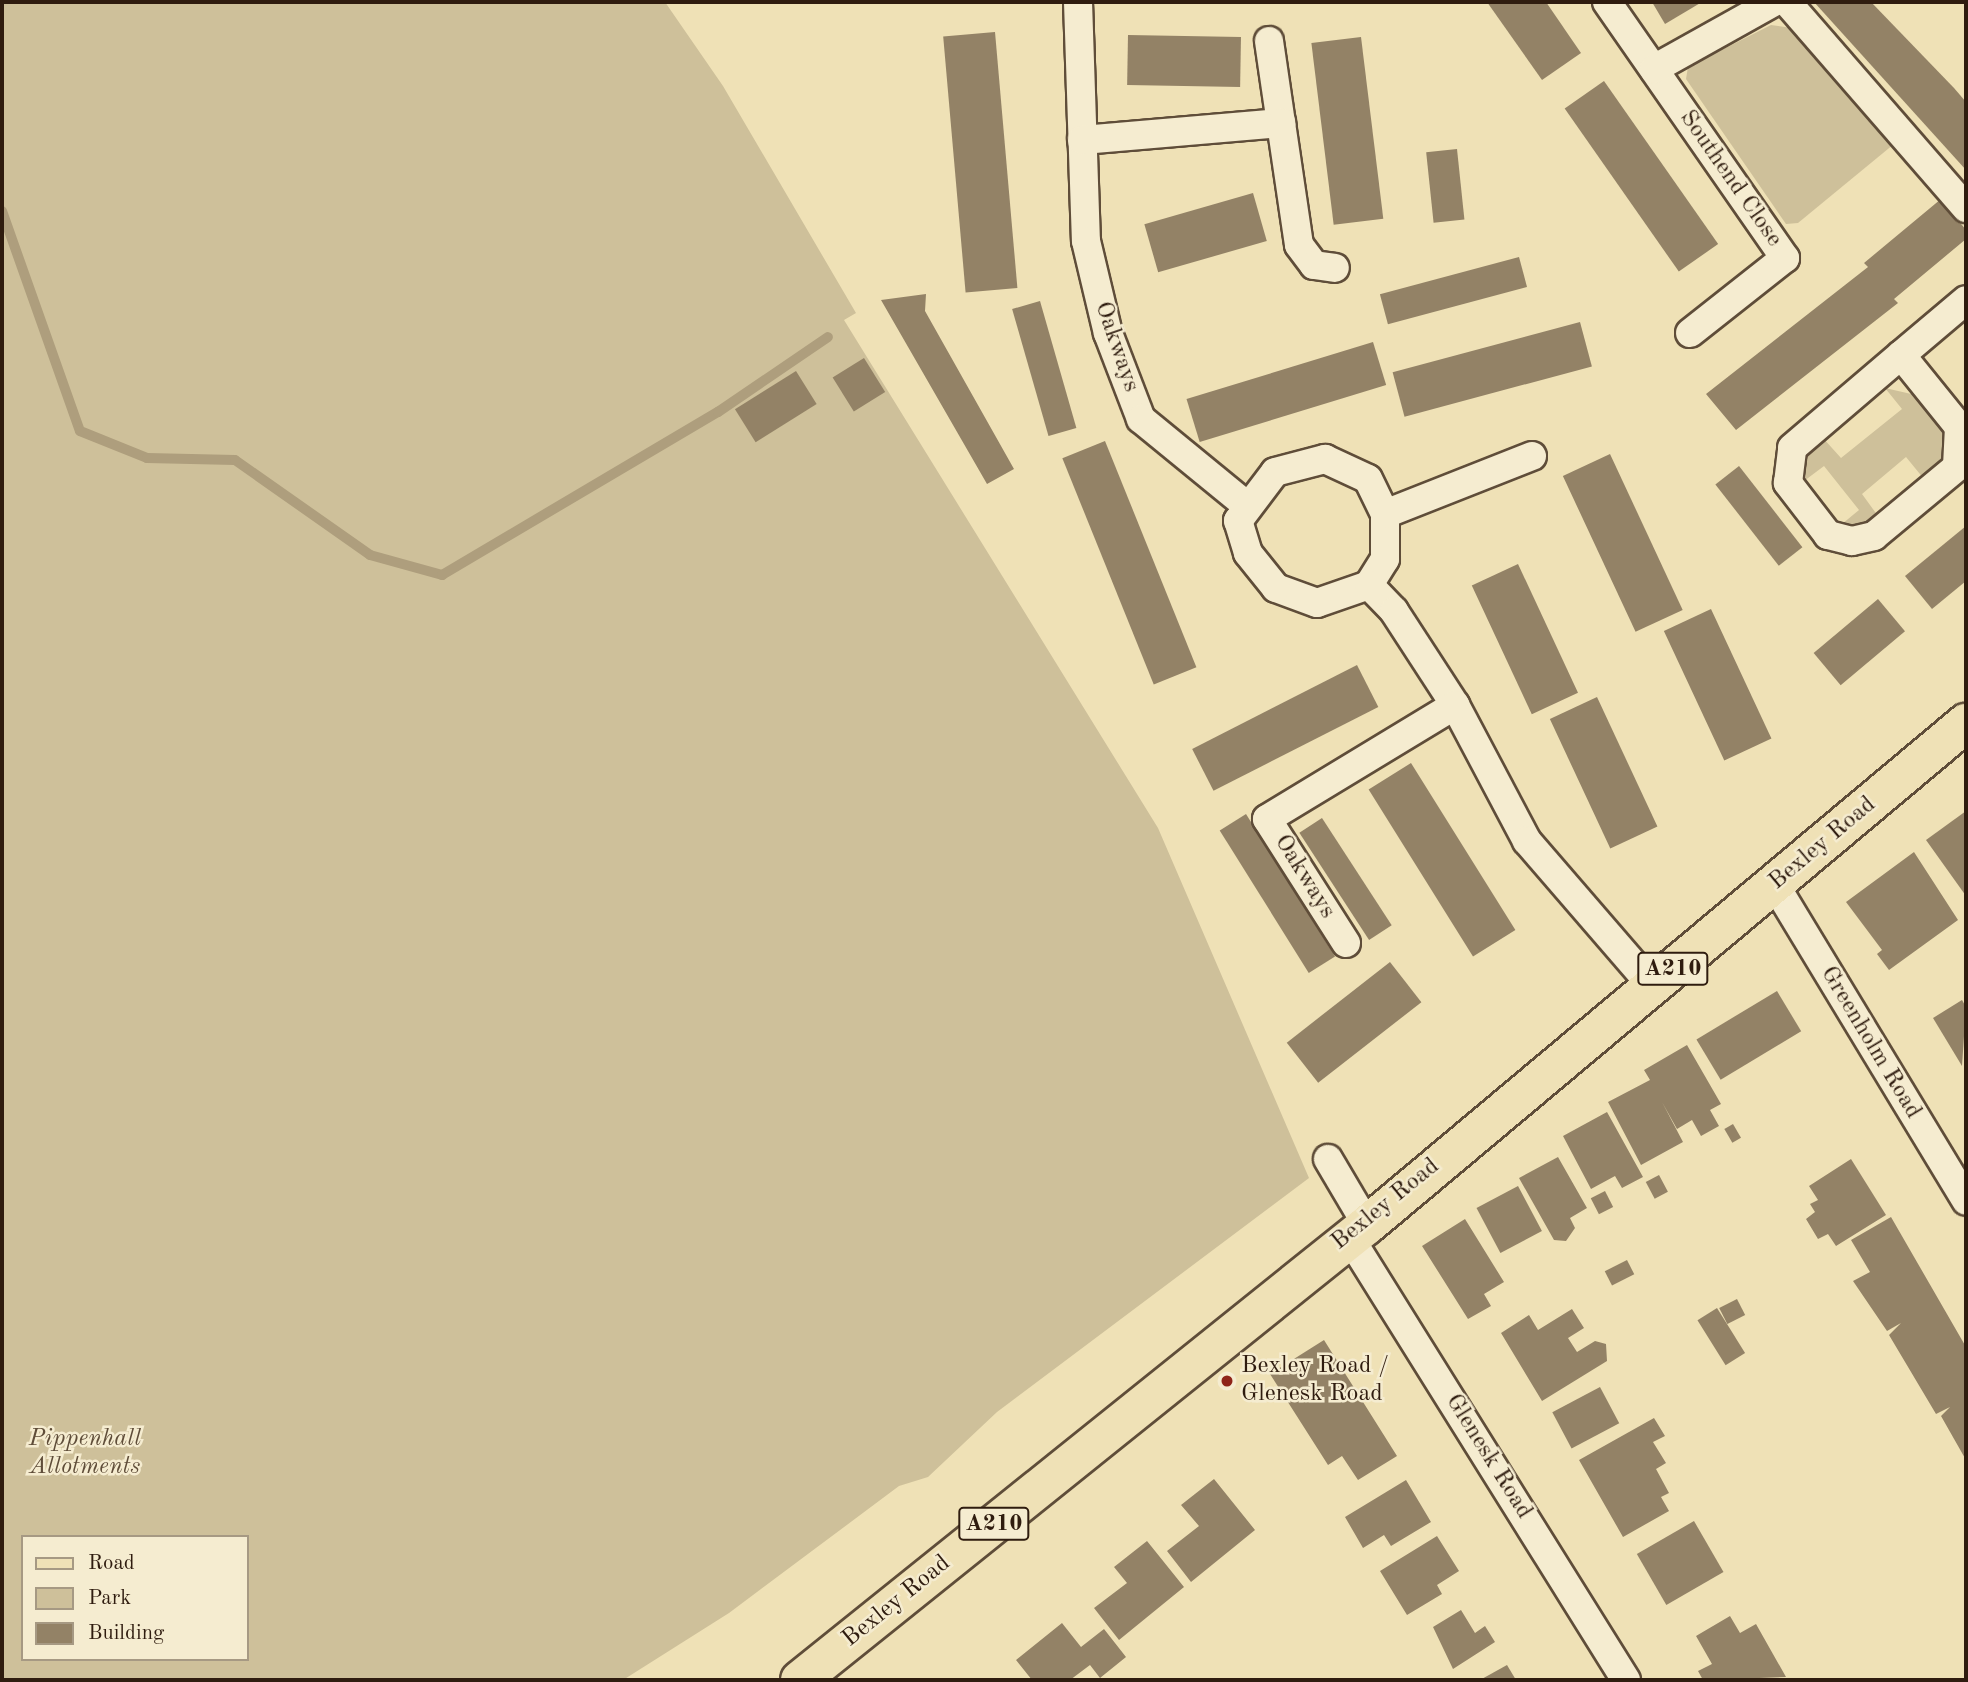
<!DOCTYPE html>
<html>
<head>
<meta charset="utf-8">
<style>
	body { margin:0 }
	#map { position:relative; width:1968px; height:1682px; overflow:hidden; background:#efe1b6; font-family:"Old Standard TT",serif }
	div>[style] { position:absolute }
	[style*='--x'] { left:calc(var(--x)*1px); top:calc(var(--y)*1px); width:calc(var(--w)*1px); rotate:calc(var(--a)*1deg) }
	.green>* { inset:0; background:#cec09a }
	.stream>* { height:10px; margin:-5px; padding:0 5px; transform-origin:5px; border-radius:5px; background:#ae9e7d }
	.building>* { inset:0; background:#938266; transform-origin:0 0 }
	.roads { filter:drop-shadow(2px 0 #5f4d39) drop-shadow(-2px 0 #5f4d39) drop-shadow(0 2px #5f4d39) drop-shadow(0 -2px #5f4d39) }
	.minor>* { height:28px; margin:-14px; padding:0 14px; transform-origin:14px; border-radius:14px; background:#f5ecd0 }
	.primary>* { height:38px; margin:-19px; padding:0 19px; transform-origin:19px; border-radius:19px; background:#efe1b6 }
	.dots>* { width:19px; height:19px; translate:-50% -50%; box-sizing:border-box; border:4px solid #f5ecd0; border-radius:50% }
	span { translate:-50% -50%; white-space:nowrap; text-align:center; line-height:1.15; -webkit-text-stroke:5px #f5ecd0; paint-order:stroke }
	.shield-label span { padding:2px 5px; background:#f5ecd0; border:2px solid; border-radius:5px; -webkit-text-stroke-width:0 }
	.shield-label { font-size:23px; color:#2f1c0f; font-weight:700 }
	.street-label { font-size:24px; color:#2f1c0f }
	.poi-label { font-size:24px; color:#2f1c0f }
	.left { translate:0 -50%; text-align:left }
	.park-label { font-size:24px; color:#5f4d39; font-style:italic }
	.frame { position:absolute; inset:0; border:4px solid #2f1c0f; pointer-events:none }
	.legend { position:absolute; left:21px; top:1535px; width:228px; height:126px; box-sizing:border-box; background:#f5ecd0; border:2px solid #a69983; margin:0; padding:9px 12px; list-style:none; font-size:21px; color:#2f1c0f }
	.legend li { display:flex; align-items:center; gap:14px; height:35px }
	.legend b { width:35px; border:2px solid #a69983 }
</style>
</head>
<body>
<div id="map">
	<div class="green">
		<div style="clip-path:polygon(evenodd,2px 2px,665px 2px,723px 86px,856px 313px,844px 320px,1158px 828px,1309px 1178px,997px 1412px,928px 1477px,899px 1486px,729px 1613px,623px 1680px,2px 1680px,2px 2px,23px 1537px,247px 1537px,247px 1659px,23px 1659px,23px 1537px)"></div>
		<div style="clip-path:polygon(1771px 25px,1799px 29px,1894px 144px,1798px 223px,1786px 224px,1686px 79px,1688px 67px)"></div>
		<div style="clip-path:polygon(1885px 388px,1920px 396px,1946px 428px,1947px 460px,1924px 479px,1906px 457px,1862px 494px,1878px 516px,1866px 525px,1842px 524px,1859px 510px,1824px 466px,1804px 481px,1801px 465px,1823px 438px,1841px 458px,1902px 409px)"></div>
	</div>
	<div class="stream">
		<div style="--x:2;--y:211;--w:233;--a:70.5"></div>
		<div style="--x:80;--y:431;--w:72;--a:21.9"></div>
		<div style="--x:147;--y:458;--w:88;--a:1.3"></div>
		<div style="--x:235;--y:460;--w:165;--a:35.1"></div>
		<div style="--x:370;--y:555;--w:75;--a:15.5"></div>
		<div style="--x:442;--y:575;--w:321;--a:-30.6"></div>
		<div style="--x:718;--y:412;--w:133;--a:-34.3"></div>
	</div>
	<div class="building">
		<div style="clip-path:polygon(1487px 2px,1546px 2px,1581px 53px,1542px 80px)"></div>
		<div style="clip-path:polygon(1652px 2px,1702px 2px,1665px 24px)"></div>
		<div style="clip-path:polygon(1814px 2px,1871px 2px,1954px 88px,1966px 102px,1966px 170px)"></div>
		<div style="left:995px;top:32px;width:257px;height:52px;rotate:85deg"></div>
		<div style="left:1128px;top:35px;width:113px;height:50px;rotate:1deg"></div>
		<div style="left:1361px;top:37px;width:183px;height:50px;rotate:83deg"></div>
		<div style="left:1604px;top:81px;width:199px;height:48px;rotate:55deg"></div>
		<div style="left:1457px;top:149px;width:71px;height:31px;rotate:84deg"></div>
		<div style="left:1253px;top:193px;width:50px;height:113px;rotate:74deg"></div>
		<div style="clip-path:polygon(1941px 199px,1966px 230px,1966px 239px,1894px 299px,1898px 303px,1736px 430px,1706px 394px,1868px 267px,1864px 263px)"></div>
		<div style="left:1519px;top:257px;width:31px;height:144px;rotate:75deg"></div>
		<div style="clip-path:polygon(926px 294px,925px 311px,1014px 469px,987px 484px,881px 300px)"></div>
		<div style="left:1040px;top:301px;width:132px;height:29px;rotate:74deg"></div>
		<div style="left:1580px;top:322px;width:46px;height:194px;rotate:75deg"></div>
		<div style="left:1373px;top:342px;width:45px;height:195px;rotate:73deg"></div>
		<div style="left:864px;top:358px;width:40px;height:37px;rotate:58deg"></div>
		<div style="left:796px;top:371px;width:39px;height:72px;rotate:58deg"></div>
		<div style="left:1105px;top:441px;width:244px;height:46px;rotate:68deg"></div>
		<div style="left:1610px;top:454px;width:172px;height:52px;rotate:65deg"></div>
		<div style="left:1739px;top:466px;width:103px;height:30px;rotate:52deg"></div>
		<div style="clip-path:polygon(1966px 526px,1966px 581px,1932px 609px,1905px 576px)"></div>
		<div style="left:1518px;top:564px;width:142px;height:51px;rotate:65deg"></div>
		<div style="left:1878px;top:599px;width:42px;height:84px;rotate:50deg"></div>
		<div style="left:1711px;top:609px;width:143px;height:52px;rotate:65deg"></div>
		<div style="left:1357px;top:665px;width:47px;height:185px;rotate:63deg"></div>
		<div style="left:1597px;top:697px;width:143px;height:52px;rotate:65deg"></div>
		<div style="left:1411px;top:763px;width:197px;height:50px;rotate:58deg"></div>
		<div style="clip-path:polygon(1966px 811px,1966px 896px,1926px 840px)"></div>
		<div style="left:1246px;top:814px;width:168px;height:31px;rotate:58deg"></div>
		<div style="left:1322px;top:818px;width:128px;height:27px;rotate:57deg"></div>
		<div style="clip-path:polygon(1914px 852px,1958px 920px,1889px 970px,1877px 954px,1882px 950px,1846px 902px)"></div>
		<div style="left:1390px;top:962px;width:51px;height:131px;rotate:52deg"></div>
		<div style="left:1777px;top:991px;width:47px;height:94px;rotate:59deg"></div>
		<div style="clip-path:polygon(1962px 1000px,1966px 1007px,1962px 1066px,1933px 1018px)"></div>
		<div style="clip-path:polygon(1687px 1045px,1721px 1104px,1710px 1110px,1719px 1126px,1701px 1136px,1692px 1120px,1677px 1129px,1662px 1102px,1683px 1142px,1641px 1165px,1608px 1102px,1650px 1080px,1644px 1070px)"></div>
		<div style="clip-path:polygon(1607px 1112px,1643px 1177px,1622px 1188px,1615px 1176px,1591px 1189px,1563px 1136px)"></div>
		<div style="left:1733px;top:1124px;width:16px;height:10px;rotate:60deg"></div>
		<div style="clip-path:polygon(1558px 1157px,1587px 1208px,1570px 1218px,1575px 1228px,1566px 1241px,1554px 1240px,1519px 1178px)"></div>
		<div style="clip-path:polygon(1851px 1159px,1886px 1215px,1836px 1246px,1828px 1234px,1818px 1239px,1806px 1219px,1815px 1212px,1810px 1204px,1818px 1200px,1809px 1186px)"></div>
		<div style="left:1659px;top:1175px;width:19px;height:15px;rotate:62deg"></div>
		<div style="left:1518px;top:1186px;width:51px;height:47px;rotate:62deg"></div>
		<div style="left:1605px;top:1191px;width:18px;height:16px;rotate:63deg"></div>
		<div style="clip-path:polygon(1891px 1217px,1966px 1347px,1966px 1460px,1941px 1416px,1950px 1407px,1936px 1414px,1889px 1335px,1901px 1323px,1887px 1331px,1853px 1281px,1870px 1272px,1851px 1240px)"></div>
		<div style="clip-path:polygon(1465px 1219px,1504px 1282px,1484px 1294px,1491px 1306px,1468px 1319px,1422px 1246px)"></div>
		<div style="left:1627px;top:1260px;width:16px;height:25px;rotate:63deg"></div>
		<div style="left:1737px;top:1299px;width:18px;height:20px;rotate:63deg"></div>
		<div style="left:1717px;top:1308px;width:53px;height:23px;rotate:58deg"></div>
		<div style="clip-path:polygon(1572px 1309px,1584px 1328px,1568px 1338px,1577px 1352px,1595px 1341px,1606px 1344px,1607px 1361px,1542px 1401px,1501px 1333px,1529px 1315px,1538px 1330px)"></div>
		<div style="clip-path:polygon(1324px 1340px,1397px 1456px,1358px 1480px,1342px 1456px,1328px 1465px,1270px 1374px)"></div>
		<div style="left:1600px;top:1387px;width:41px;height:54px;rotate:62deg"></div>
		<div style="clip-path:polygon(1654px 1418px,1665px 1436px,1653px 1442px,1666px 1463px,1656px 1469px,1669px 1493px,1661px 1497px,1669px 1511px,1623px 1537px,1579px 1460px)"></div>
		<div style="clip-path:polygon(1214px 1479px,1255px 1530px,1191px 1582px,1167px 1551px,1199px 1526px,1181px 1505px)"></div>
		<div style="clip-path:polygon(1406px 1480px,1431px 1522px,1391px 1546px,1384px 1535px,1363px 1548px,1345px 1517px)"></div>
		<div style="left:1694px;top:1521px;width:59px;height:66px;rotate:60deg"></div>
		<div style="clip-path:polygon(1437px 1536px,1459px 1571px,1437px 1585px,1442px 1594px,1407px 1615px,1380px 1571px)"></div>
		<div style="clip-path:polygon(1147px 1541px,1184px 1587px,1119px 1640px,1094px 1608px,1127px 1583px,1114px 1567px)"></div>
		<div style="clip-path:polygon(1461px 1610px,1475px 1633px,1485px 1626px,1495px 1642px,1453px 1669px,1433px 1627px)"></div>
		<div style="clip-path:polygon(1730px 1616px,1740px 1633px,1756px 1624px,1786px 1677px,1703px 1680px,1698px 1671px,1712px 1664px,1696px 1636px)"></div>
		<div style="clip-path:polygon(1062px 1623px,1081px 1647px,1104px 1629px,1126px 1657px,1100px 1678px,1090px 1665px,1070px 1680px,1032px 1680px,1016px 1660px)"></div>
		<div style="clip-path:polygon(1507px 1665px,1516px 1680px,1480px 1680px)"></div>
	</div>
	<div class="roads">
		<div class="minor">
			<div style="--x:1078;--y:2;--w:239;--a:88.1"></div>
			<div style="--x:1086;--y:241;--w:95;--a:76.6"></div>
			<div style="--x:1108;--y:333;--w:92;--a:69"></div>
			<div style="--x:1141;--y:419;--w:134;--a:39.3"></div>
			<div style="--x:1607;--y:2;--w:312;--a:55.2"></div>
			<div style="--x:1785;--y:258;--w:121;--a:141.7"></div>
			<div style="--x:1787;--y:2;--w:273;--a:49"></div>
			<div style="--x:1269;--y:41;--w:83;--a:81.7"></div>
			<div style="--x:1654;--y:69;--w:137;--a:-29.2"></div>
			<div style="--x:1082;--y:140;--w:200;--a:-4.9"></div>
			<div style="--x:1281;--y:123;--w:123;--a:81.6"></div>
			<div style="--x:1299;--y:245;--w:25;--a:53"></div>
			<div style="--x:1314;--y:265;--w:21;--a:8"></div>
			<div style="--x:1901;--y:355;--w:92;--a:51.1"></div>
			<div style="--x:1959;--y:427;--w:40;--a:92.9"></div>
			<div style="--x:1957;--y:467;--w:108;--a:140.3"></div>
			<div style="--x:1874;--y:536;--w:23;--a:167"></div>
			<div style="--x:1852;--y:541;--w:25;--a:-166"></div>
			<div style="--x:1828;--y:535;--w:66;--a:-127.6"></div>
			<div style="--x:1788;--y:483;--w:35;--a:-83"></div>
			<div style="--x:1792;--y:448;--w:143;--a:-40.5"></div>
			<div style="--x:1901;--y:355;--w:85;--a:-40.2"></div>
			<div style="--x:1325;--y:459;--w:47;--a:24.9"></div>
			<div style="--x:1368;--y:479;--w:39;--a:64"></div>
			<div style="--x:1385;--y:514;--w:45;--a:90"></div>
			<div style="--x:1385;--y:559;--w:31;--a:122"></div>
			<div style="--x:1369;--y:585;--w:55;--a:160.9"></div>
			<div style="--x:1317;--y:603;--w:44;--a:-159.9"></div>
			<div style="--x:1276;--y:588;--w:45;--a:-128.7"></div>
			<div style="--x:1248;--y:553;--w:34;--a:-107"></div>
			<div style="--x:1238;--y:521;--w:61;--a:-52.9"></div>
			<div style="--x:1275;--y:472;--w:52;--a:-14.6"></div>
			<div style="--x:1385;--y:514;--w:158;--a:-21.5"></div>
			<div style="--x:1369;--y:585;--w:36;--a:46"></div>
			<div style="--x:1394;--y:611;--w:112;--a:57"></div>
			<div style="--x:1455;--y:705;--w:154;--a:62.1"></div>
			<div style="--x:1527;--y:841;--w:191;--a:49.2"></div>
			<div style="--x:1775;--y:885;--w:369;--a:58.8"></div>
			<div style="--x:1346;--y:943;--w:147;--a:-122.5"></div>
			<div style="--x:1267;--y:819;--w:220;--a:-31.2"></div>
			<div style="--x:1328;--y:1159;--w:77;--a:59.4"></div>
			<div style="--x:1348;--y:1235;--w:525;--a:58.01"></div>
		</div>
		<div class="primary">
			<div style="--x:800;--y:1680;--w:727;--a:-38.75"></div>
			<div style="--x:1367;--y:1225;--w:782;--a:-39.97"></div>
		</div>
	</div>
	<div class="dots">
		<div style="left:1227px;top:1381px;background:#8f2418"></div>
	</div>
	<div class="shield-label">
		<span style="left:1673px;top:969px">A210</span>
		<span style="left:994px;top:1524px">A210</span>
	</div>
	<div class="street-label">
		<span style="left:1730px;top:179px;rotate:55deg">Southend Close</span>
		<span style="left:1116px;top:347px;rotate:71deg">Oakways</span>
		<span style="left:1823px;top:844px;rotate:-40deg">Bexley Road</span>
		<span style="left:1304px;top:877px;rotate:58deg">Oakways</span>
		<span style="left:1870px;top:1043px;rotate:59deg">Greenholm Road</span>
		<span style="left:1386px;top:1205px;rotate:-39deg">Bexley Road</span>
		<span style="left:1488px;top:1457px;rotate:58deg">Glenesk Road</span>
		<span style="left:897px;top:1602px;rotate:-39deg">Bexley Road</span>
	</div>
	<div class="poi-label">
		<span class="left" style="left:1241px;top:1381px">Bexley Road /<br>Glenesk Road</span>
	</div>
	<div class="park-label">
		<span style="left:85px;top:1454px">Pippenhall<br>Allotments</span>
	</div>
	<div class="frame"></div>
	<ul class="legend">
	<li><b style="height:9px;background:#efe1b6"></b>Road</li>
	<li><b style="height:19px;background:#cec09a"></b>Park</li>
	<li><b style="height:19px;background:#938266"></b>Building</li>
	</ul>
</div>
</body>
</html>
